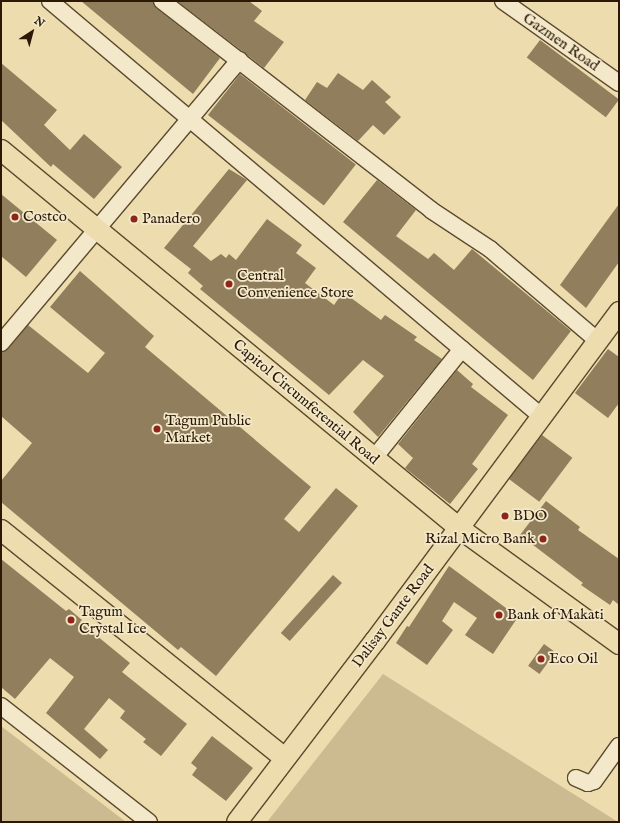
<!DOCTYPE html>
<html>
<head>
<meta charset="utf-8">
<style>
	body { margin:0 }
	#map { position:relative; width:620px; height:823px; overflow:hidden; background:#eddcad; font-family:"IM FELL English",serif }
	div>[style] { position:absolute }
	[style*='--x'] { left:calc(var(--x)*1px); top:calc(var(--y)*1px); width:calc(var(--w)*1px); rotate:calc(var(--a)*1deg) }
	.green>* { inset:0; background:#ccbb90 }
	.building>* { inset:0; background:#907e5c; transform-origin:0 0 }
	.roads { filter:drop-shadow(1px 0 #5c4a2f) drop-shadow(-1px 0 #5c4a2f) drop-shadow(0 1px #5c4a2f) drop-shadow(0 -1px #5c4a2f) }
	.minor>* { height:16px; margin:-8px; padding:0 8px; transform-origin:8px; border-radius:8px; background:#f3e8ca }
	.major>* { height:20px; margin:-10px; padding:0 10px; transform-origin:10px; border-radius:10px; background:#eddcad }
	.dots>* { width:11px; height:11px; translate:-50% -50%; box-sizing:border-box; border:2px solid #f3e8ca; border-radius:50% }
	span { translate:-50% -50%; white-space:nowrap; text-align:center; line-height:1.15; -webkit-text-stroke:3.5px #f3e8ca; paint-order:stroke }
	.street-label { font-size:15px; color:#2b1905 }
	.poi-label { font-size:15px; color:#2b1905 }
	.left { translate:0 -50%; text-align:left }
	.right { translate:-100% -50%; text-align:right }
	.frame { position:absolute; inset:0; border:2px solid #2b1905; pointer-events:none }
	.north { position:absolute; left:12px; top:12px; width:40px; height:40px; -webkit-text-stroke:3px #f3e8ca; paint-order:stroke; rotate:36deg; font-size:11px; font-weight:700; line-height:16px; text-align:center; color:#2b1905 }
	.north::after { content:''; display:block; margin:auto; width:14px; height:18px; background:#2b1905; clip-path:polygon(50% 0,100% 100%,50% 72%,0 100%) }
</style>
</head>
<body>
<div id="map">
	<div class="green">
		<div style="clip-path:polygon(383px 674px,618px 822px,267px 822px)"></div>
		<div style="clip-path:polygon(1px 726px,126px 822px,1px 822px)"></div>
	</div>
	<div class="building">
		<div style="clip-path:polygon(81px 1px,153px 1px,156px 8px,220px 58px,193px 94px)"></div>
		<div style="clip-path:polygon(177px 1px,249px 1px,262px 11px,254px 21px,284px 42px,264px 68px)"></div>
		<div style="left:540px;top:40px;width:99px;height:22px;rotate:37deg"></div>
		<div style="clip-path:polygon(1px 63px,57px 110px,44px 125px,70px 150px,84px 134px,122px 167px,94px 199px,53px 164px,51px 167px,1px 120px)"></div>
		<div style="clip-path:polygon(338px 73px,363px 90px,372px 80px,391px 97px,385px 102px,401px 117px,384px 135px,373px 125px,358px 141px,305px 100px,317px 82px,327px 88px)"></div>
		<div style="left:240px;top:74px;width:147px;height:52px;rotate:38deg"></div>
		<div style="clip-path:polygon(229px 169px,247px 180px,193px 246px,211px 261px,221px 254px,226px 258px,229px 254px,236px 260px,267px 219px,302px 245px,296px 253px,316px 268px,305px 283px,334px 305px,343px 292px,381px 320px,385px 315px,417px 337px,414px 340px,442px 359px,378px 437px,353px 412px,384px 376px,363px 360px,329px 395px,200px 289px,203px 286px,188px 273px,191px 269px,164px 248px)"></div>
		<div style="clip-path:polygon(377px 180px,416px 210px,396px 236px,428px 259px,434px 253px,454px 270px,472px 249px,571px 331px,533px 380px,343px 222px)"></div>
		<div style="clip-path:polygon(1px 194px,57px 240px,26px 277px,1px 256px)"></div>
		<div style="clip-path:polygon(619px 204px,619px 262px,586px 308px,560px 285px)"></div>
		<div style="clip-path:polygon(80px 271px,154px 336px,145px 347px,311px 487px,284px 519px,299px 532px,336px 488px,358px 506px,216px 676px,181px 647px,178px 650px,1px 502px,1px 481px,32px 443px,1px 416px,1px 352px,8px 349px,28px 325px,88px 373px,105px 353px,50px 307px)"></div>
		<div style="clip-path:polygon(608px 349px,619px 357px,619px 403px,608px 418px,575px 393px)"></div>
		<div style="clip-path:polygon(457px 370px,473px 384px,471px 387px,508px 415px,472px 464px,478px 469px,450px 504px,405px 468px,413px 458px,398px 444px)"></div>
		<div style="left:542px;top:435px;width:38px;height:55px;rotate:37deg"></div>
		<div style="clip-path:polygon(546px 501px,580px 527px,578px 530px,619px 559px,619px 605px,613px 600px,610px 605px,581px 585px,583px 583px,520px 535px)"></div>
		<div style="clip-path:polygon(1px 559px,66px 611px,69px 609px,82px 620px,80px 622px,130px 663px,122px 672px,187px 724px,161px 756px,143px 742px,146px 739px,120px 718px,125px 711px,109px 698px,84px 729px,108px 750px,100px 759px,46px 713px,74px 677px,50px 658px,15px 699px,1px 687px)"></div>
		<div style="clip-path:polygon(449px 566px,518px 617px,493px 654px,465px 635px,477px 618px,454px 602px,442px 621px,453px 630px,427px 665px,396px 643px,407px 626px,409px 627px)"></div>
		<div style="left:333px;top:575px;width:12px;height:78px;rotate:42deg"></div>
		<div style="left:544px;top:644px;width:14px;height:27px;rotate:36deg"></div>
		<div style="clip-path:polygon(212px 736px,253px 768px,226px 801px,192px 775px,197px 768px,191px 763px)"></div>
	</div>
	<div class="roads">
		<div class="minor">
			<div style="--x:50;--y:1;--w:643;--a:40.2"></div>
			<div style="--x:162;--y:1;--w:341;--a:37.8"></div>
			<div style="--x:431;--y:210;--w:71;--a:33.5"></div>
			<div style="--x:490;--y:249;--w:142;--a:40.4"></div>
			<div style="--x:503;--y:1;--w:142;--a:35.3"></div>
			<div style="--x:1;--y:343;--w:370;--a:-49.9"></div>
			<div style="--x:374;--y:458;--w:140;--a:-51.1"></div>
			<div style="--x:1;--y:706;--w:188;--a:38.1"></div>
			<div style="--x:576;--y:778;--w:13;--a:23"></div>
			<div style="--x:588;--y:783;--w:6;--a:-18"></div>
			<div style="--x:594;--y:781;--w:43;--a:-54.5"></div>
		</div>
		<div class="major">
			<div style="--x:1;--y:150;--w:594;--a:39.53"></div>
			<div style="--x:459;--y:528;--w:198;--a:35.9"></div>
			<div style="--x:1;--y:530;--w:364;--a:38.8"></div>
			<div style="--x:237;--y:822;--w:228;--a:-52.7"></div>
			<div style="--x:375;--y:641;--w:410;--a:-53.4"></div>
		</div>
	</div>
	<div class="dots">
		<div style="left:15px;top:217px;background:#8f2418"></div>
		<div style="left:134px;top:219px;background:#8f2418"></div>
		<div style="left:229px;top:284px;background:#8f2418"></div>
		<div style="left:157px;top:429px;background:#8f2418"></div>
		<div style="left:505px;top:516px;background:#8f2418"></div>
		<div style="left:543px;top:539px;background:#8f2418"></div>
		<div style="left:499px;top:615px;background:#8f2418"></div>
		<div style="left:71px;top:620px;background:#8f2418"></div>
		<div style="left:541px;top:659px;background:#8f2418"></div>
	</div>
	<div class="street-label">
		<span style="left:561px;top:42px;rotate:35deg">Gazmen Road</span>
		<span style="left:306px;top:402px;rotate:40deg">Capitol Circumferential Road</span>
		<span style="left:393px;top:616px;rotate:-53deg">Dalisay Gante Road</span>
	</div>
	<div class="poi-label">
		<span class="left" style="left:23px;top:217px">Costco</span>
		<span class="left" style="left:142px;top:219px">Panadero</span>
		<span class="left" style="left:237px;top:284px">Central<br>Convenience Store</span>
		<span class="left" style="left:165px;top:429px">Tagum Public<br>Market</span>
		<span class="left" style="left:513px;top:516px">BDO</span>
		<span class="right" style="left:535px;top:539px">Rizal Micro Bank</span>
		<span class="left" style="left:79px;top:620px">Tagum<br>Crystal Ice</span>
		<span class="left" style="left:507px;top:615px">Bank of Makati</span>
		<span class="left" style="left:549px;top:659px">Eco Oil</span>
	</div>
	<div class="frame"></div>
	<div class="north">N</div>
</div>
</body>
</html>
